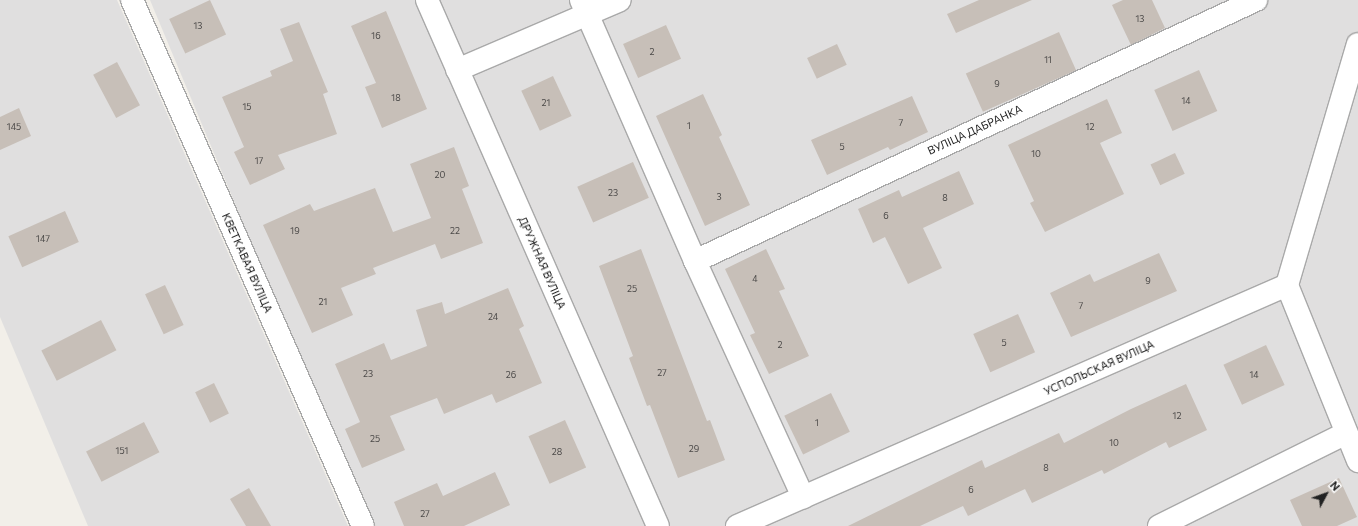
<!DOCTYPE html>
<html>
<head>
<meta charset="utf-8">
<style>
	body { margin:0 }
	#map { position:relative; width:1358px; height:526px; overflow:hidden; background:#f2efe9; font-family:Commissioner,sans-serif }
	div>[style] { position:absolute }
	[style*='--x'] { left:calc(var(--x)*1px); top:calc(var(--y)*1px); width:calc(var(--w)*1px); rotate:calc(var(--a)*1deg) }
	.residential>* { inset:0; background:#e0dfdf }
	.building>* { inset:0; background:#c7bfb8; transform-origin:0 0 }
	.roads { filter:drop-shadow(1px 0 #a9a9a9) drop-shadow(-1px 0 #a9a9a9) drop-shadow(0 1px #a9a9a9) drop-shadow(0 -1px #a9a9a9) }
	.minor>* { height:22px; margin:-11px; padding:0 11px; transform-origin:11px; border-radius:11px; background:#fff }
	span { translate:-50% -50%; white-space:nowrap; text-align:center; line-height:1.15; -webkit-text-stroke:4px #fff; paint-order:stroke }
	.number-label { font-size:9px; color:#4b4948 }
	.number-label span { -webkit-text-stroke-width:0 }
	.street-label { font-size:11px; color:#222 }
	.north { position:absolute; left:1306px; top:474px; width:40px; height:40px; -webkit-text-stroke:3px #fff; paint-order:stroke; rotate:49deg; font-size:11px; font-weight:700; line-height:16px; text-align:center; color:#222 }
	.north::after { content:''; display:block; margin:auto; width:14px; height:18px; background:#222; clip-path:polygon(50% 0,100% 100%,50% 72%,0 100%) }
</style>
</head>
<body>
<div id="map">
	<div class="residential">
		<div style="clip-path:polygon(0 0,117px 0,348px 526px,88px 526px,0 317px)"></div>
		<div style="clip-path:polygon(150px 0,1358px 0,1358px 526px,376px 526px,262px 268px)"></div>
	</div>
	<div class="building">
		<div style="left:210px;top:0;width:38px;height:45px;rotate:65deg"></div>
		<div style="clip-path:polygon(979px 0,1032px 0,956px 33px,947px 14px)"></div>
		<div style="clip-path:polygon(1123px 0,1152px 0,1165px 28px,1131px 45px,1112px 5px)"></div>
		<div style="clip-path:polygon(386px 11px,427px 109px,382px 128px,365px 87px,376px 83px,351px 26px)"></div>
		<div style="clip-path:polygon(299px 22px,328px 92px,323px 94px,337px 134px,278px 155px,285px 169px,250px 185px,234px 152px,244px 147px,222px 97px,272px 76px,270px 71px,293px 61px,280px 29px)"></div>
		<div style="left:666px;top:25px;width:37px;height:47px;rotate:66deg"></div>
		<div style="left:1059px;top:32px;width:42px;height:102px;rotate:66deg"></div>
		<div style="left:837px;top:44px;width:23px;height:33px;rotate:65deg"></div>
		<div style="left:117px;top:62px;width:49px;height:27px;rotate:62deg"></div>
		<div style="left:1199px;top:70px;width:45px;height:49px;rotate:66deg"></div>
		<div style="left:553px;top:76px;width:44px;height:35px;rotate:65deg"></div>
		<div style="clip-path:polygon(703px 94px,722px 135px,719px 137px,750px 205px,705px 226px,656px 116px)"></div>
		<div style="clip-path:polygon(912px 96px,928px 132px,890px 150px,888px 147px,827px 175px,811px 140px)"></div>
		<div style="clip-path:polygon(1107px 99px,1122px 133px,1100px 143px,1124px 194px,1045px 232px,1030px 203px,1034px 201px,1008px 145px)"></div>
		<div style="clip-path:polygon(19px 108px,31px 136px,0 150px,0 117px)"></div>
		<div style="clip-path:polygon(454px 147px,469px 186px,462px 189px,483px 243px,441px 259px,435px 244px,373px 268px,376px 274px,341px 288px,353px 315px,312px 333px,263px 225px,310px 204px,314px 211px,375px 188px,393px 232px,431px 218px,410px 164px)"></div>
		<div style="left:1175px;top:153px;width:23px;height:27px;rotate:65deg"></div>
		<div style="left:633px;top:162px;width:39px;height:61px;rotate:66deg"></div>
		<div style="clip-path:polygon(959px 171px,974px 204px,923px 228px,942px 268px,908px 284px,885px 237px,873px 243px,858px 209px,899px 190px,902px 197px)"></div>
		<div style="left:65px;top:211px;width:34px;height:62px;rotate:66deg"></div>
		<div style="clip-path:polygon(641px 249px,707px 421px,710px 420px,725px 460px,678px 478px,650px 405px,647px 406px,629px 358px,633px 356px,599px 266px)"></div>
		<div style="clip-path:polygon(766px 249px,785px 289px,779px 291px,809px 356px,769px 374px,750px 335px,755px 333px,725px 269px)"></div>
		<div style="clip-path:polygon(1159px 253px,1177px 291px,1071px 337px,1050px 293px,1090px 274px,1094px 282px)"></div>
		<div style="left:165px;top:285px;width:44px;height:22px;rotate:65deg"></div>
		<div style="clip-path:polygon(508px 288px,524px 326px,519px 329px,542px 383px,496px 403px,492px 394px,444px 414px,437px 398px,390px 416px,405px 450px,362px 468px,345px 429px,360px 422px,335px 364px,384px 343px,391px 360px,427px 346px,416px 310px,442px 302px,445px 314px)"></div>
		<div style="left:1018px;top:314px;width:42px;height:49px;rotate:66deg"></div>
		<div style="left:101px;top:320px;width:34px;height:67px;rotate:63deg"></div>
		<div style="left:1266px;top:345px;width:44px;height:47px;rotate:65deg"></div>
		<div style="left:214px;top:383px;width:34px;height:21px;rotate:64deg"></div>
		<div style="clip-path:polygon(1186px 384px,1207px 430px,1169px 448px,1166px 442px,1104px 474px,1102px 470px,1032px 503px,1025px 489px,968px 516px,963px 506px,920px 526px,848px 526px,982px 460px,985px 468px,1059px 433px,1064px 443px,1131px 409px)"></div>
		<div style="left:831px;top:393px;width:43px;height:52px;rotate:64deg"></div>
		<div style="left:565px;top:420px;width:52px;height:40px;rotate:66deg"></div>
		<div style="left:144px;top:422px;width:34px;height:65px;rotate:63deg"></div>
		<div style="clip-path:polygon(495px 472px,510px 505px,464px 526px,404px 526px,394px 502px,437px 483px,443px 496px)"></div>
		<div style="clip-path:polygon(1339px 478px,1357px 517px,1337px 526px,1302px 526px,1290px 500px)"></div>
		<div style="clip-path:polygon(249px 488px,271px 526px,246px 526px,230px 499px)"></div>
	</div>
	<div class="roads">
		<div class="minor">
			<div style="--x:132;--y:0;--w:574;--a:66.29"></div>
			<div style="--x:427;--y:0;--w:574;--a:66.29"></div>
			<div style="--x:581;--y:0;--w:285;--a:66.4"></div>
			<div style="--x:695;--y:261;--w:260;--a:65.4"></div>
			<div style="--x:457;--y:70;--w:177;--a:-23.2"></div>
			<div style="--x:695;--y:261;--w:619;--a:-24.95"></div>
			<div style="--x:1287;--y:285;--w:251;--a:-73.6"></div>
			<div style="--x:737;--y:526;--w:600;--a:-23.66"></div>
			<div style="--x:1287;--y:285;--w:190;--a:68"></div>
			<div style="--x:1159;--y:526;--w:209;--a:-26.4"></div>
		</div>
	</div>
	<div class="number-label">
		<span style="left:1140px;top:19px">13</span>
		<span style="left:198px;top:26px">13</span>
		<span style="left:376px;top:36px">16</span>
		<span style="left:652px;top:52px">2</span>
		<span style="left:1048px;top:60px">11</span>
		<span style="left:997px;top:84px">9</span>
		<span style="left:396px;top:98px">18</span>
		<span style="left:1186px;top:101px">14</span>
		<span style="left:546px;top:103px">21</span>
		<span style="left:247px;top:107px">15</span>
		<span style="left:901px;top:123px">7</span>
		<span style="left:689px;top:126px">1</span>
		<span style="left:14px;top:127px">145</span>
		<span style="left:1090px;top:127px">12</span>
		<span style="left:842px;top:147px">5</span>
		<span style="left:1036px;top:154px">10</span>
		<span style="left:259px;top:161px">17</span>
		<span style="left:440px;top:175px">20</span>
		<span style="left:613px;top:193px">23</span>
		<span style="left:719px;top:197px">3</span>
		<span style="left:945px;top:198px">8</span>
		<span style="left:886px;top:216px">6</span>
		<span style="left:295px;top:231px">19</span>
		<span style="left:455px;top:231px">22</span>
		<span style="left:43px;top:239px">147</span>
		<span style="left:755px;top:279px">4</span>
		<span style="left:1148px;top:281px">9</span>
		<span style="left:632px;top:289px">25</span>
		<span style="left:323px;top:302px">21</span>
		<span style="left:1081px;top:306px">7</span>
		<span style="left:493px;top:317px">24</span>
		<span style="left:1004px;top:343px">5</span>
		<span style="left:780px;top:345px">2</span>
		<span style="left:662px;top:373px">27</span>
		<span style="left:368px;top:374px">23</span>
		<span style="left:511px;top:375px">26</span>
		<span style="left:1254px;top:375px">14</span>
		<span style="left:1177px;top:416px">12</span>
		<span style="left:817px;top:423px">1</span>
		<span style="left:375px;top:439px">25</span>
		<span style="left:1114px;top:443px">10</span>
		<span style="left:694px;top:449px">29</span>
		<span style="left:122px;top:451px">151</span>
		<span style="left:557px;top:452px">28</span>
		<span style="left:1046px;top:468px">8</span>
		<span style="left:971px;top:490px">6</span>
		<span style="left:425px;top:514px">27</span>
	</div>
	<div class="street-label">
		<span style="left:975px;top:130px;rotate:-25deg">ВУЛІЦА ДАБРАНКА</span>
		<span style="left:247px;top:263px;rotate:66deg">КВЕТКАВАЯ ВУЛІЦА</span>
		<span style="left:542px;top:263px;rotate:66deg">ДРУЖНАЯ ВУЛІЦА</span>
		<span style="left:1099px;top:368px;rotate:-24deg">УСПОЛЬСКАЯ ВУЛІЦА</span>
	</div>
	<div class="north">N</div>
</div>
</body>
</html>
